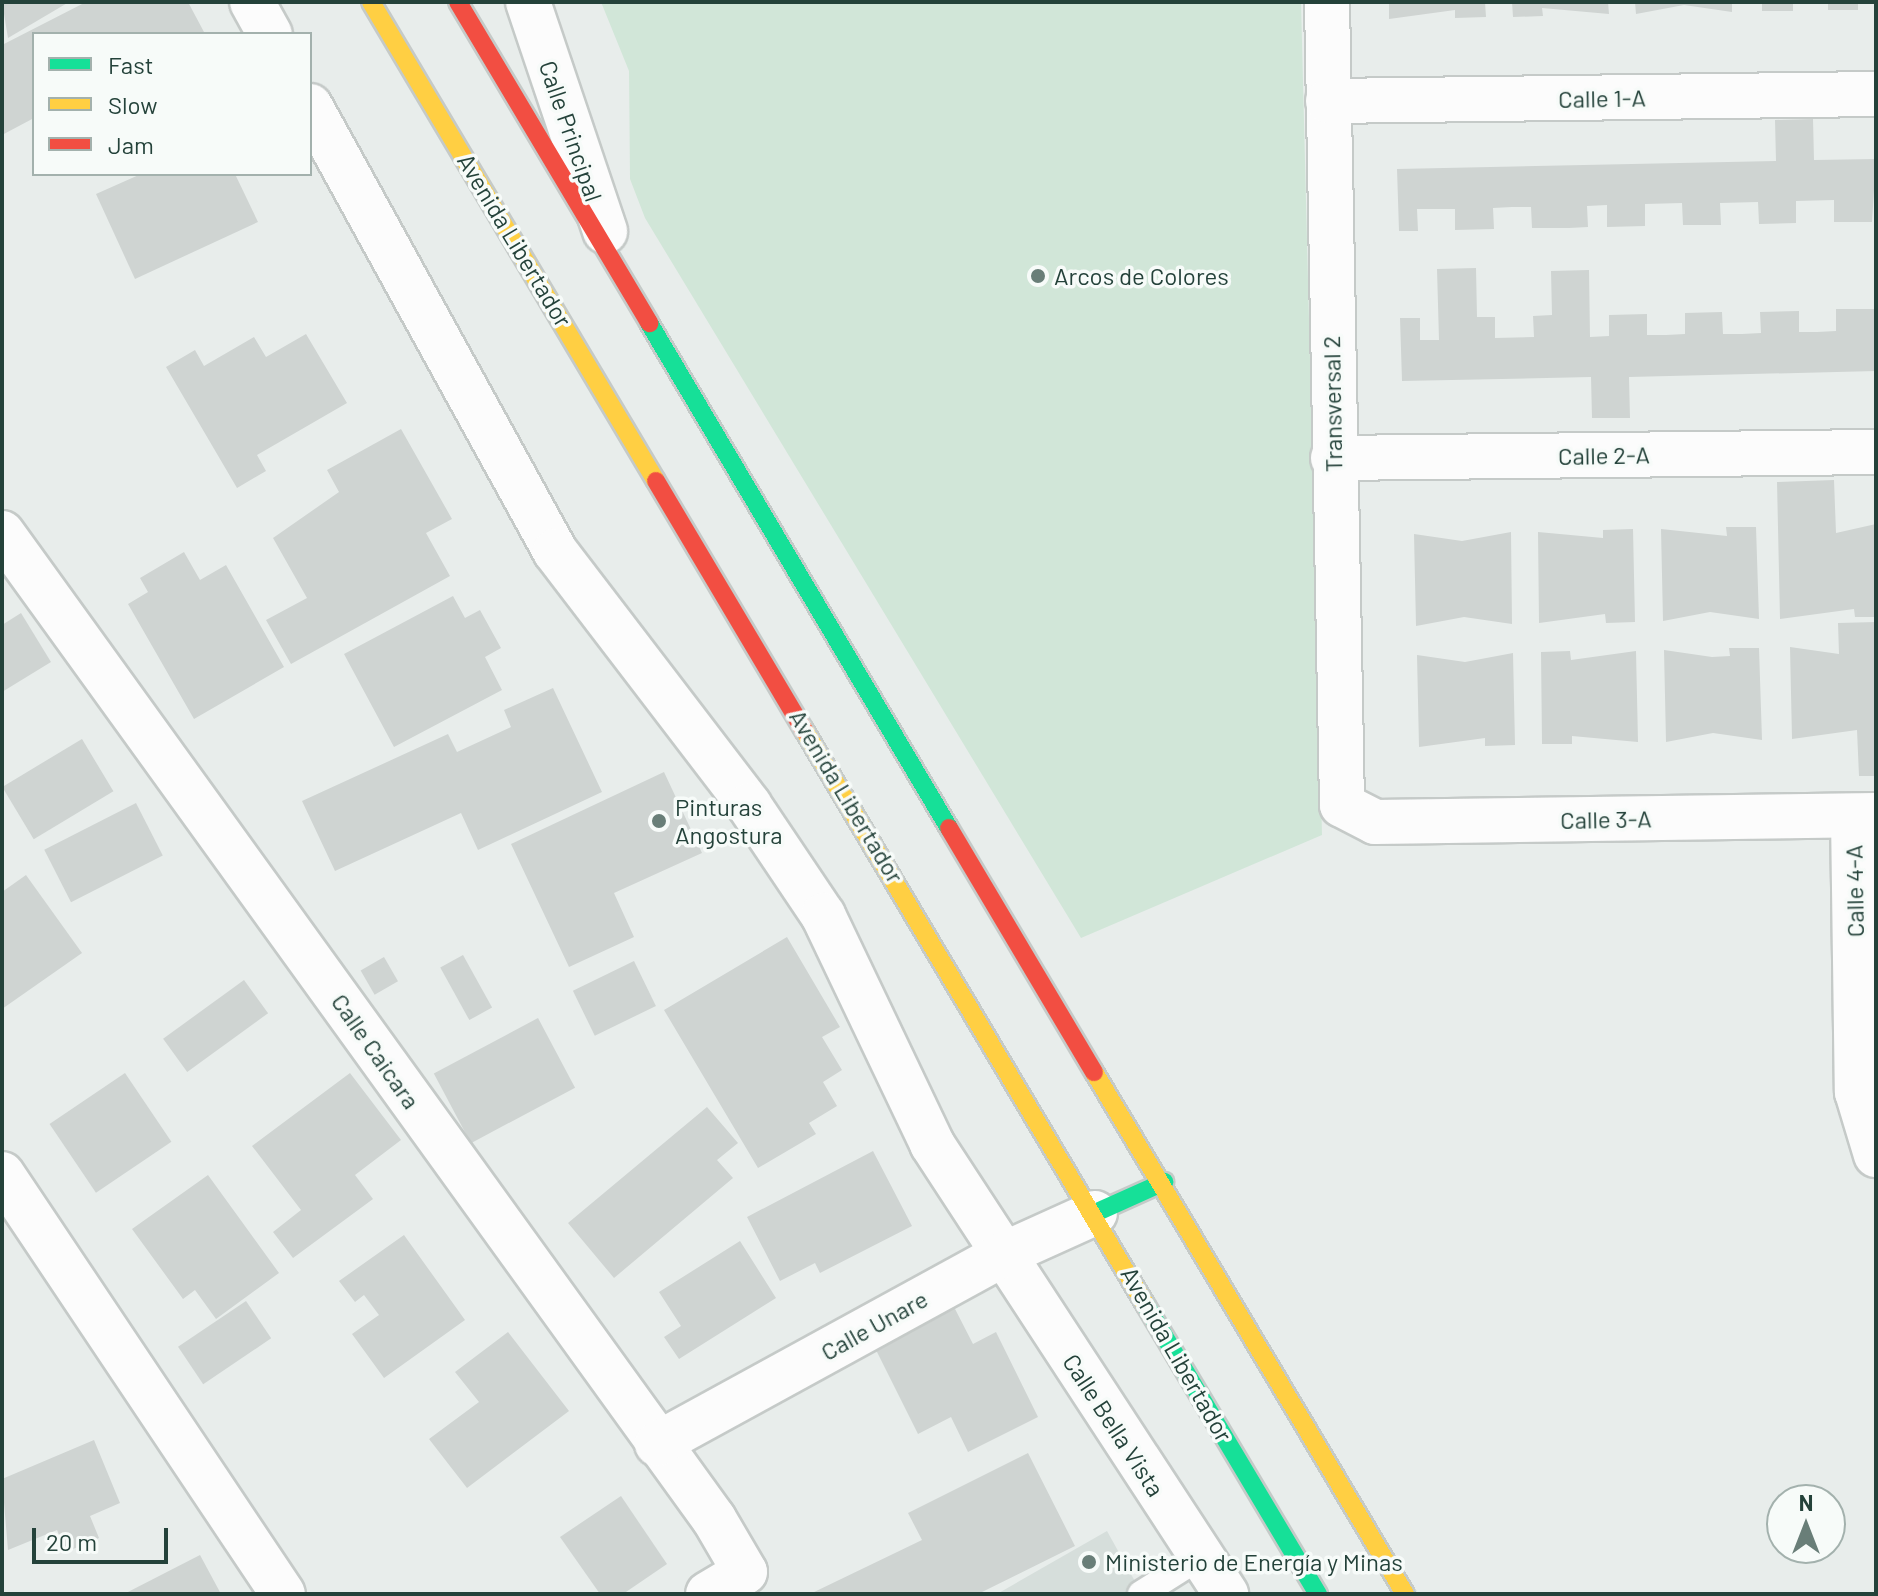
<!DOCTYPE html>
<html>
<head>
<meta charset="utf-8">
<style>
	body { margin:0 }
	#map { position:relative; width:1878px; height:1596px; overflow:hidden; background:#e8edeb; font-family:Barlow,sans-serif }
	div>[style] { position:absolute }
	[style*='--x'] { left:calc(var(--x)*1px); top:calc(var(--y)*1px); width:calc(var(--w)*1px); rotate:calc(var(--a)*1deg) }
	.built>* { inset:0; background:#d6dedb }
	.green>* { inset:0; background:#d1e6d8 }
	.building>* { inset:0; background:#cfd4d2; transform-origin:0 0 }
	.roads { filter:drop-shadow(2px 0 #c5cac8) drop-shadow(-2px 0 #c5cac8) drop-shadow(0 2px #c5cac8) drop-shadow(0 -2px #c5cac8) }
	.lane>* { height:26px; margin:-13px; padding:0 13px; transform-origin:13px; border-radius:13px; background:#fcfcfc }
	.street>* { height:44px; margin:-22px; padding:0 22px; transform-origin:22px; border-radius:22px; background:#fcfcfc }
	.fast>* { height:18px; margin:-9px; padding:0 9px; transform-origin:9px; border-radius:9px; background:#16e098 }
	.slow>* { height:18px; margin:-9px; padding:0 9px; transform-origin:9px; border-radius:9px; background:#ffcf43 }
	.jam>* { height:18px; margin:-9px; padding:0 9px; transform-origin:9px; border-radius:9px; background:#f24e42 }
	.dots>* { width:22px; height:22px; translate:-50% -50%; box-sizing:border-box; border:4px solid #f7fbf9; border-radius:50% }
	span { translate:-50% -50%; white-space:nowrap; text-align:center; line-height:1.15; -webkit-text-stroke:7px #f7fbf9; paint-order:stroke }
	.street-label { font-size:24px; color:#24423a }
	.poi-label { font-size:24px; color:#24423a }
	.left { translate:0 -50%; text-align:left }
	.frame { position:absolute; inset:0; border:4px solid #24423a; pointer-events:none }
	.legend { position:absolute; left:32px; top:32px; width:280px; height:144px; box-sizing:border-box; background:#f7fbf9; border:2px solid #a3b1ad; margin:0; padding:10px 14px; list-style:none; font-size:24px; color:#24423a }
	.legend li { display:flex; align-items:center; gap:16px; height:40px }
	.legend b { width:40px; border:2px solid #a3b1ad }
	.north { position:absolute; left:1766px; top:1484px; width:80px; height:80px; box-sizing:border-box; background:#f7fbf9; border:2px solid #a3b1ad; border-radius:50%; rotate:0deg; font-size:22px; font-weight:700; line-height:32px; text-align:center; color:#24423a }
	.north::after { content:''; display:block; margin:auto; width:28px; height:36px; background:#697e78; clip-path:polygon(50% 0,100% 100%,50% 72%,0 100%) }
	.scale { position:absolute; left:32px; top:1528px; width:136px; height:36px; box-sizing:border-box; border:4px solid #24423a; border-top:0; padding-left:10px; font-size:24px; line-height:28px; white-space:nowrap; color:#24423a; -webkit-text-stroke:6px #f7fbf9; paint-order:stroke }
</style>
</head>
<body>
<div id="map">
	<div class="built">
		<div style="clip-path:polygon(1107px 1531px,1142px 1594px,997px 1594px)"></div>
	</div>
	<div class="green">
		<div style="clip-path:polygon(601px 2px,1301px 2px,1322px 835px,1081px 938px,645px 218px,630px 179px,629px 71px)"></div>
	</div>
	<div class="building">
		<div style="clip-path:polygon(2px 2px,69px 2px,8px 38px)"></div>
		<div style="clip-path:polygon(86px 2px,188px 2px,204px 32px,34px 34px,34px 118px,2px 135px,2px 45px)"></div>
		<div style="clip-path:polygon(1389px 2px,1485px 2px,1486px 17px,1455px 18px,1455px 10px,1389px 19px)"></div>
		<div style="clip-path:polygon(1512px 2px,1608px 2px,1609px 14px,1542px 8px,1543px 16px,1513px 17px)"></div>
		<div style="clip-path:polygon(1635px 2px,1732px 2px,1732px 12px,1684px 5px,1636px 14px)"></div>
		<div style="left:1762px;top:2px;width:31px;height:9px"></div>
		<div style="left:1828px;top:2px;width:30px;height:8px"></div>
		<div style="clip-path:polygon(1813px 119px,1814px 160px,1876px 159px,1872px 222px,1834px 222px,1834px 200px,1796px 201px,1796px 223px,1759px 224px,1758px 202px,1720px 203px,1721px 225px,1683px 225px,1682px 203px,1645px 204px,1645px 226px,1607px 227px,1607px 205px,1587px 206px,1588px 227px,1569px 228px,1532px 228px,1531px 207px,1512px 207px,1493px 208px,1494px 229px,1455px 230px,1455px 209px,1417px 209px,1418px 231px,1399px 231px,1397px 169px,1776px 161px,1775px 120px)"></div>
		<div style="clip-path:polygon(141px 174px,235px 174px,258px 222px,135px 279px,96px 194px)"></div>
		<div style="clip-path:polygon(1476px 268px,1477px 317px,1495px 317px,1495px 338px,1534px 337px,1533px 316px,1552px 315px,1551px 271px,1589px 270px,1590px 337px,1609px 336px,1609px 315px,1647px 314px,1647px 335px,1666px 335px,1685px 334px,1685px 313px,1722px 312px,1723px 334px,1742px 334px,1761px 333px,1760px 312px,1799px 311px,1799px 332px,1817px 332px,1836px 331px,1836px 309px,1874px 309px,1876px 371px,1629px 377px,1630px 418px,1592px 418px,1591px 377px,1402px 381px,1400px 318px,1420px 318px,1420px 340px,1439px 340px,1437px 269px)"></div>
		<div style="clip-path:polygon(306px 334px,347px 403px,257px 455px,266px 471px,237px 488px,166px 367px,195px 350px,204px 366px,254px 337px,266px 357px)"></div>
		<div style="clip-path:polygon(401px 429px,452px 519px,426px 533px,450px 576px,291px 664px,266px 620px,307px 598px,273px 538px,339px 492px,327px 470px)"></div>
		<div style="clip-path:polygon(1834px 480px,1836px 533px,1876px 524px,1876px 617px,1855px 617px,1854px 609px,1780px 619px,1777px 482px)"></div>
		<div style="clip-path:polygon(1726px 527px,1756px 527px,1759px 619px,1710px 612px,1663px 621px,1661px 529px,1727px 536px)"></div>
		<div style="clip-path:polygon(1633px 529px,1635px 622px,1606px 623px,1605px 614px,1539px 623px,1538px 532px,1603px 538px,1603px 530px)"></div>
		<div style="clip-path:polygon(1511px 532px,1512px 624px,1464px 617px,1416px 626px,1414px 534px,1462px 541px)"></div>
		<div style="clip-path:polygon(184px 552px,200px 580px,226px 565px,284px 667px,194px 719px,128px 604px,148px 592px,140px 578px)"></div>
		<div style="clip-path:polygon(453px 596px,465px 618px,480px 610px,501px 648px,485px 657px,502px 690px,394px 747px,344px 654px)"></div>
		<div style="clip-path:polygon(21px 613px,51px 662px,2px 692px,2px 625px)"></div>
		<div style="clip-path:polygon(1876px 622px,1876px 776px,1859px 776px,1857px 730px,1792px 739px,1790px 647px,1839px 654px,1838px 623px)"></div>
		<div style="clip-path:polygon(1729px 648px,1759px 648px,1762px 740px,1713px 733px,1666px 742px,1664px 650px,1712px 657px,1730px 656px)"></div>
		<div style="clip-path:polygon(1570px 651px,1571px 660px,1636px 651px,1638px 742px,1572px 736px,1572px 744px,1542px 744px,1541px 652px)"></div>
		<div style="clip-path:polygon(1513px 653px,1515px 745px,1485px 746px,1485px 738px,1419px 747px,1417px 655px,1465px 662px)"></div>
		<div style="clip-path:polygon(553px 688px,602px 792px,478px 850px,461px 813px,335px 871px,302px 801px,448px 734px,457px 752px,511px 727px,504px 710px)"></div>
		<div style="left:82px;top:739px;width:61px;height:93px;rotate:59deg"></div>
		<div style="clip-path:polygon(664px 772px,702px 853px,614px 893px,634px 937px,569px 967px,511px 844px)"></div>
		<div style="left:136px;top:803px;width:59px;height:103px;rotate:63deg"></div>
		<div style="clip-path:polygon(26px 875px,82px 953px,2px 1009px,2px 892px)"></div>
		<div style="clip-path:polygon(787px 937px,840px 1027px,822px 1037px,842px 1070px,823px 1082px,837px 1106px,809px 1123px,816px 1134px,758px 1168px,664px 1010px)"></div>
		<div style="left:463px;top:955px;width:60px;height:26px;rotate:61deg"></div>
		<div style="left:384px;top:957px;width:28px;height:27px;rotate:60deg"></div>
		<div style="left:634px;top:961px;width:50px;height:68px;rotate:64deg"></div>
		<div style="left:244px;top:980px;width:41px;height:100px;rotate:54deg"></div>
		<div style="left:538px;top:1018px;width:79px;height:118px;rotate:62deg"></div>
		<div style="left:125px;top:1073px;width:83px;height:91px;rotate:56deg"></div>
		<div style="clip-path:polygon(350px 1073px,401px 1140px,355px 1175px,373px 1199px,293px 1258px,273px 1232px,301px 1210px,252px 1146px)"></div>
		<div style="clip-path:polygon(707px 1107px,738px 1143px,717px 1160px,733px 1178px,614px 1278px,568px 1223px)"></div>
		<div style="clip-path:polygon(873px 1151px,912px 1226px,820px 1273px,815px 1263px,780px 1281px,747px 1217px)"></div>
		<div style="clip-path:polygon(208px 1175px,279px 1273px,216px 1319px,195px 1290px,183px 1299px,132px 1229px)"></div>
		<div style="clip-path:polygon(404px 1235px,465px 1320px,384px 1378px,352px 1334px,379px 1315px,364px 1295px,355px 1302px,339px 1281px)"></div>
		<div style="clip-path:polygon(740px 1241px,776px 1298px,679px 1359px,664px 1337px,681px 1326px,659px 1292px)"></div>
		<div style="left:246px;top:1301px;width:45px;height:82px;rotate:56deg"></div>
		<div style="clip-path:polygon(953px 1305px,973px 1344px,996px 1332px,1038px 1417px,968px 1452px,951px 1417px,918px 1434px,873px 1344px)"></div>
		<div style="clip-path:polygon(508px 1332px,569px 1411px,467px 1488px,429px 1439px,479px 1402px,455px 1372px)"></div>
		<div style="clip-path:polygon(94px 1440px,120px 1503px,90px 1516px,99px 1538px,66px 1552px,57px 1530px,8px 1550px,2px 1479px)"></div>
		<div style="clip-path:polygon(1028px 1453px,1075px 1546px,978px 1594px,810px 1594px,922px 1540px,908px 1513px)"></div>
		<div style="clip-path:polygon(621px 1496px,667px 1564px,623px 1594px,600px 1594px,560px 1537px)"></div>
		<div style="clip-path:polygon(200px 1555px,221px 1594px,124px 1594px)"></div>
	</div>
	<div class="roads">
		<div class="lane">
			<div style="--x:1141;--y:1594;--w:71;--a:-32.3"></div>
		</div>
		<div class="street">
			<div style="--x:252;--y:2;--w:37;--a:61"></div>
			<div style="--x:528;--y:2;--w:242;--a:71.4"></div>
			<div style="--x:1327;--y:2;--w:803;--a:88.93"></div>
			<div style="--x:1342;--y:805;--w:37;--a:27"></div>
			<div style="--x:1375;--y:822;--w:501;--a:-0.8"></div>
			<div style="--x:1328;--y:101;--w:548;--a:-0.73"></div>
			<div style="--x:310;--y:106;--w:508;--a:61.16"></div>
			<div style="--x:555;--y:551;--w:320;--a:52.6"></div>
			<div style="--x:749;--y:805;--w:133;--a:56.1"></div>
			<div style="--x:823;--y:915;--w:254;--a:64.5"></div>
			<div style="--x:932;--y:1144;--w:538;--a:56.84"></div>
			<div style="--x:1333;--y:458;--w:543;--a:-0.63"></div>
			<div style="--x:2;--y:533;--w:1216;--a:54.17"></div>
			<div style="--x:714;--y:1519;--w:61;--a:59.7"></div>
			<div style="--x:745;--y:1572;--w:43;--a:149.3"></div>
			<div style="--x:1853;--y:816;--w:276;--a:89.2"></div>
			<div style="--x:1857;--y:1092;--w:66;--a:73.2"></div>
			<div style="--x:2;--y:1174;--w:505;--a:56.22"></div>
			<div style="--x:657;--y:1444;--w:393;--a:-28.7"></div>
			<div style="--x:1002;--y:1255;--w:102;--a:-24.3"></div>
		</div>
		<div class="fast">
			<div style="--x:649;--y:323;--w:587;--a:59.29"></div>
			<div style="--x:1095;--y:1213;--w:76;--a:-24.2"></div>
			<div style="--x:1145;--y:1304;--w:338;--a:59.2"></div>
		</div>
		<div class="slow">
			<div style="--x:371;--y:2;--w:557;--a:59.25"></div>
			<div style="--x:804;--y:730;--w:668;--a:59.29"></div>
			<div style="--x:1094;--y:1072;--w:608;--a:59.21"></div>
		</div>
		<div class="jam">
			<div style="--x:458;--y:2;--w:374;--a:59.2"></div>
			<div style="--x:656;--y:481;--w:290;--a:59.3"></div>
			<div style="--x:949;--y:828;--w:284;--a:59.3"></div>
		</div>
	</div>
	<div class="dots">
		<div style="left:1038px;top:276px;background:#697e78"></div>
		<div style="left:659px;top:821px;background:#697e78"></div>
		<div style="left:1089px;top:1562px;background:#697e78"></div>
	</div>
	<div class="street-label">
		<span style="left:1602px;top:98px;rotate:-1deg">Calle 1-A</span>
		<span style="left:571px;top:131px;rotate:71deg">Calle Principal</span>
		<span style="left:515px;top:240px;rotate:59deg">Avenida Libertador</span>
		<span style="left:1332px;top:404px;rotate:-91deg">Transversal 2</span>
		<span style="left:1604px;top:455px;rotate:-1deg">Calle 2-A</span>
		<span style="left:847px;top:796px;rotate:59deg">Avenida Libertador</span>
		<span style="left:1606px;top:819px;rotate:-1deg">Calle 3-A</span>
		<span style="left:1854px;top:891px;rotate:-91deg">Calle 4-A</span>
		<span style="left:376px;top:1051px;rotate:55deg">Calle Caicara</span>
		<span style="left:874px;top:1325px;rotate:-29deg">Calle Unare</span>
		<span style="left:1177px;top:1354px;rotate:60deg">Avenida Libertador</span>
		<span style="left:1114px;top:1425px;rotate:57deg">Calle Bella Vista</span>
	</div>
	<div class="poi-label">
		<span class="left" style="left:1054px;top:276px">Arcos de Colores</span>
		<span class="left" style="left:675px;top:821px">Pinturas<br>Angostura</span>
		<span class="left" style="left:1105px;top:1562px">Ministerio de Energía y Minas</span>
	</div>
	<div class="frame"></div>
	<ul class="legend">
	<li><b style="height:10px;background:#16e098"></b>Fast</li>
	<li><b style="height:10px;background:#ffcf43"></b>Slow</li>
	<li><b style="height:10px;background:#f24e42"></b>Jam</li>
	</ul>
	<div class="north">N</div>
	<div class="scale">20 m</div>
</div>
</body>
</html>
